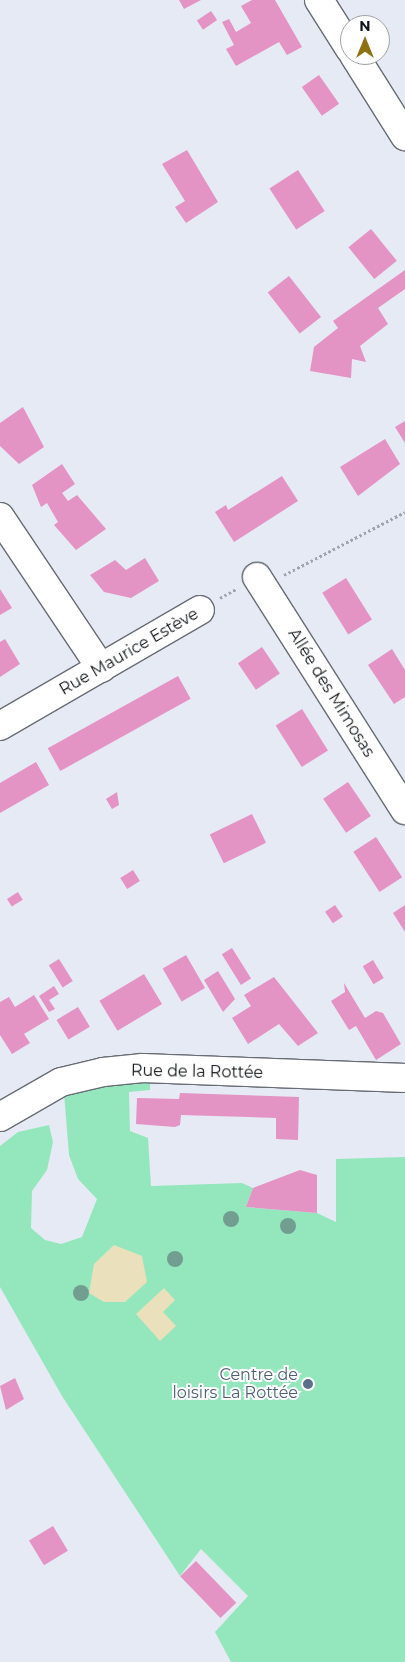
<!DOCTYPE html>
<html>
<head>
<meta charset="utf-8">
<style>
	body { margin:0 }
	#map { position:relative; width:405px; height:1662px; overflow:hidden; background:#e6eaf4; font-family:Montserrat,sans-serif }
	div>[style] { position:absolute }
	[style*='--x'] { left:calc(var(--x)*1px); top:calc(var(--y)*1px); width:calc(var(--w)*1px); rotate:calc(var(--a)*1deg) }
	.green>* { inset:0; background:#94e7bd }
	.sand>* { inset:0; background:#eae0bb }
	.building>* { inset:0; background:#e493c5; transform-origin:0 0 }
	.path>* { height:3px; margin-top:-1.5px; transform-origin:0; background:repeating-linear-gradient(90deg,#a0a3ab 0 2.5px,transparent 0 5px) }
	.roads { filter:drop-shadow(1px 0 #686c75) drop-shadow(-1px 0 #686c75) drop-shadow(0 1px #686c75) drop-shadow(0 -1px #686c75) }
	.minor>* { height:28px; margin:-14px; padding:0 14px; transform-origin:14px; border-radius:14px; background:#fff }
	.major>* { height:28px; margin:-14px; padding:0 14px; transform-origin:14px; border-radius:14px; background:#fff }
	.trees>* { width:16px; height:16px; margin:-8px; border-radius:50%; background:#729e92 }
	.dots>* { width:14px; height:14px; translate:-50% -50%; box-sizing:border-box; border:2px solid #fff; border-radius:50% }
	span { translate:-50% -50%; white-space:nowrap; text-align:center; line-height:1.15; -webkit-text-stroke:4px #fff; paint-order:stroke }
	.street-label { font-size:16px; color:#111316 }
	.service-label { font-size:16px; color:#4e5e75 }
	.right { translate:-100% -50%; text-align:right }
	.north { position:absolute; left:340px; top:15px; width:50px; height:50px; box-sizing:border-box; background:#fff; border:1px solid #a0a1a2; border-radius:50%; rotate:0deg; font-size:14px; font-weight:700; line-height:20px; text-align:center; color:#111316 }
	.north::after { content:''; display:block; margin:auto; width:18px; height:22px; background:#8f7115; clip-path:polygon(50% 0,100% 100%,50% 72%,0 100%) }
</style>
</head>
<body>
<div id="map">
	<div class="green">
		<div style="clip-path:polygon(150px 1079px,150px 1090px,129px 1092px,130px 1131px,148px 1138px,151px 1186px,242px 1183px,253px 1188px,246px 1207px,317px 1213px,336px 1222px,336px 1159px,405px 1157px,405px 1662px,231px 1662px,215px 1632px,248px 1596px,201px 1549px,180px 1576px,62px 1396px,0 1287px,0 1146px,18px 1132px,49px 1125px,53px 1142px,47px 1170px,32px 1191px,31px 1228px,45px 1240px,61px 1244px,82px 1237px,97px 1199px,78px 1179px,69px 1155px,64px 1093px,102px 1081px)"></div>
	</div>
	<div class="sand">
		<div style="clip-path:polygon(114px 1245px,142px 1256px,147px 1282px,125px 1302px,104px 1302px,89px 1293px,94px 1264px)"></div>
		<div style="clip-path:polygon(164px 1288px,175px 1300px,163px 1312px,176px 1326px,160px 1341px,136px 1314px)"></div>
	</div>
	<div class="building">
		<div style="clip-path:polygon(179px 0,201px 0,184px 9px)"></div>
		<div style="clip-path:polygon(252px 0,275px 0,302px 47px,287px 55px,279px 42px,236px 66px,226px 49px,234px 45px,222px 22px,229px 19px,236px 32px,251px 23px,241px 6px)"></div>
		<div style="left:211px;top:11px;width:11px;height:17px;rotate:56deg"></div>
		<div style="left:319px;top:75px;width:35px;height:21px;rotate:55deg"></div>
		<div style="clip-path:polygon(187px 150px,218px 202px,186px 223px,175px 207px,185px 201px,162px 164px)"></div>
		<div style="left:298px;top:170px;width:49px;height:34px;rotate:57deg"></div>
		<div style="left:371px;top:229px;width:41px;height:29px;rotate:51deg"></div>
		<div style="clip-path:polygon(405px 270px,405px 289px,378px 308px,388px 324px,360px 346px,366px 362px,352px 359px,351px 378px,310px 371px,314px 347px,338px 328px,333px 321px)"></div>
		<div style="left:289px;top:276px;width:52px;height:27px;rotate:52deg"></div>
		<div style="clip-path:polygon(23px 407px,44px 447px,19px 464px,0 446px,0 423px)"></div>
		<div style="clip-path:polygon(405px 421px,405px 443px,395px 427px)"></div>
		<div style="clip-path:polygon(385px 439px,400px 464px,358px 496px,340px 467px)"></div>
		<div style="clip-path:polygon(62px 464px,75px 484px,62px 493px,68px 501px,77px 495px,106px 529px,76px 550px,54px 525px,58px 522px,47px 503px,41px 507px,32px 485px)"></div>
		<div style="clip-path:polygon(282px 476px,298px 501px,234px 542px,215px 512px,226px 505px,228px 510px)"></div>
		<div style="clip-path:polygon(145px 558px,159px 581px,131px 598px,104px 592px,90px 575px,115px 560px,126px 570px)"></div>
		<div style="left:346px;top:578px;width:49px;height:28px;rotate:58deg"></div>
		<div style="clip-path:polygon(0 589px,12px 608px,0 615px)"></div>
		<div style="clip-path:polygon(5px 639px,20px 664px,0 677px,0 642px)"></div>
		<div style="left:262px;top:647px;width:32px;height:29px;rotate:56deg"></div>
		<div style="clip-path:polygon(392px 649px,405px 670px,405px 697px,394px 704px,368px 665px)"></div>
		<div style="left:178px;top:676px;width:26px;height:149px;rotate:61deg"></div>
		<div style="left:302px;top:709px;width:49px;height:31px;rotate:58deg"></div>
		<div style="clip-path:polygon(36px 762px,49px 785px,0 813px,0 783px)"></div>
		<div style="left:348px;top:782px;width:41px;height:30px;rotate:56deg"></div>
		<div style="clip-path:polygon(117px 792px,119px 805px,112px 809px,106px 799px)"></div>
		<div style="left:252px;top:814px;width:32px;height:47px;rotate:64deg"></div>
		<div style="left:376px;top:837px;width:48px;height:27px;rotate:57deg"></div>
		<div style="left:133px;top:870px;width:13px;height:15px;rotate:58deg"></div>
		<div style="left:18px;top:892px;width:9px;height:13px;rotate:58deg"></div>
		<div style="left:335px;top:905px;width:14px;height:12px;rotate:56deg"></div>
		<div style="clip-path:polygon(405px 905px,405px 932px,393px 913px)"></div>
		<div style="left:232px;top:948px;width:36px;height:12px;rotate:58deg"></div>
		<div style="left:186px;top:955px;width:38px;height:27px;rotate:60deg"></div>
		<div style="left:59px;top:959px;width:26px;height:12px;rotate:58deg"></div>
		<div style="left:373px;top:960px;width:21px;height:12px;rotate:59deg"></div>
		<div style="clip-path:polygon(218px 971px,235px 999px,223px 1012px,204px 980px)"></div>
		<div style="left:144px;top:974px;width:35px;height:52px;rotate:59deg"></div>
		<div style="clip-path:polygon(274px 977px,318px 1033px,298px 1046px,279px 1024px,248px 1044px,232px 1018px,251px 1006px,244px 995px)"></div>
		<div style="clip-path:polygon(344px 983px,365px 1018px,376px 1011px,383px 1013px,401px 1044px,376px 1060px,356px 1026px,349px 1030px,331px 1001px,345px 992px)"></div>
		<div style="clip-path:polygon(54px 986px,59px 994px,49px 1000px,55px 1009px,49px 1012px,39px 996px)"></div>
		<div style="clip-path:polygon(34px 995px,49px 1019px,24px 1034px,30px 1043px,12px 1054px,0 1035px,0 1002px,9px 997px,15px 1007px)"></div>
		<div style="left:78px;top:1007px;width:23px;height:25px;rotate:59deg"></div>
		<div style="clip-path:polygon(180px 1093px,299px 1097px,298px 1140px,276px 1139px,276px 1118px,181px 1115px,180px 1125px,175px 1127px,136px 1124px,137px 1098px,179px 1099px)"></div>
		<div style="clip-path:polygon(300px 1170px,317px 1175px,317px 1213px,246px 1207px,253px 1188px)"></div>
		<div style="clip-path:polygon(15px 1378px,24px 1399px,6px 1410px,0 1386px)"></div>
		<div style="left:53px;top:1526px;width:29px;height:28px;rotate:59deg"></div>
		<div style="left:196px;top:1561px;width:58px;height:22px;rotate:46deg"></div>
	</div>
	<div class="path">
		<div style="--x:284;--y:575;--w:136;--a:-27.5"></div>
		<div style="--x:220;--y:598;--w:18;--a:-29"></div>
	</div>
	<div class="roads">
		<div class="minor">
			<div style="--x:0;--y:517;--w:182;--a:56.2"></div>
			<div style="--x:257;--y:577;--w:276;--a:57.6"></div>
			<div style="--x:0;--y:726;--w:231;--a:-30.1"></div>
			<div style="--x:0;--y:1117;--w:70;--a:-29.8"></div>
			<div style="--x:61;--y:1082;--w:43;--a:-13.4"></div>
			<div style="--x:103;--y:1072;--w:40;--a:-5.7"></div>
			<div style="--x:143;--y:1068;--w:262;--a:2.2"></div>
		</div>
		<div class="major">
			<div style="--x:319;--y:0;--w:58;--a:57.7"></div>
			<div style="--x:354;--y:55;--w:96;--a:57.8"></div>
		</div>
	</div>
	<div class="trees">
		<div style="left:231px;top:1219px"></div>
		<div style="left:288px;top:1226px"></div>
		<div style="left:175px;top:1259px"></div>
		<div style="left:81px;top:1293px"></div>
	</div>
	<div class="dots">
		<div style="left:308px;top:1384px;background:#5c6f8a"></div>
	</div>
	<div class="street-label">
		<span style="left:129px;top:652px;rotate:-30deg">Rue Maurice Estève</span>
		<span style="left:331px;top:693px;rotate:58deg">Allée des Mimosas</span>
		<span style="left:197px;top:1072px;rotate:1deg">Rue de la Rottée</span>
	</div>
	<div class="service-label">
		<span class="right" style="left:298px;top:1384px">Centre de<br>loisirs La Rottée</span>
	</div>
	<div class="north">N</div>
</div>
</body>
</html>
